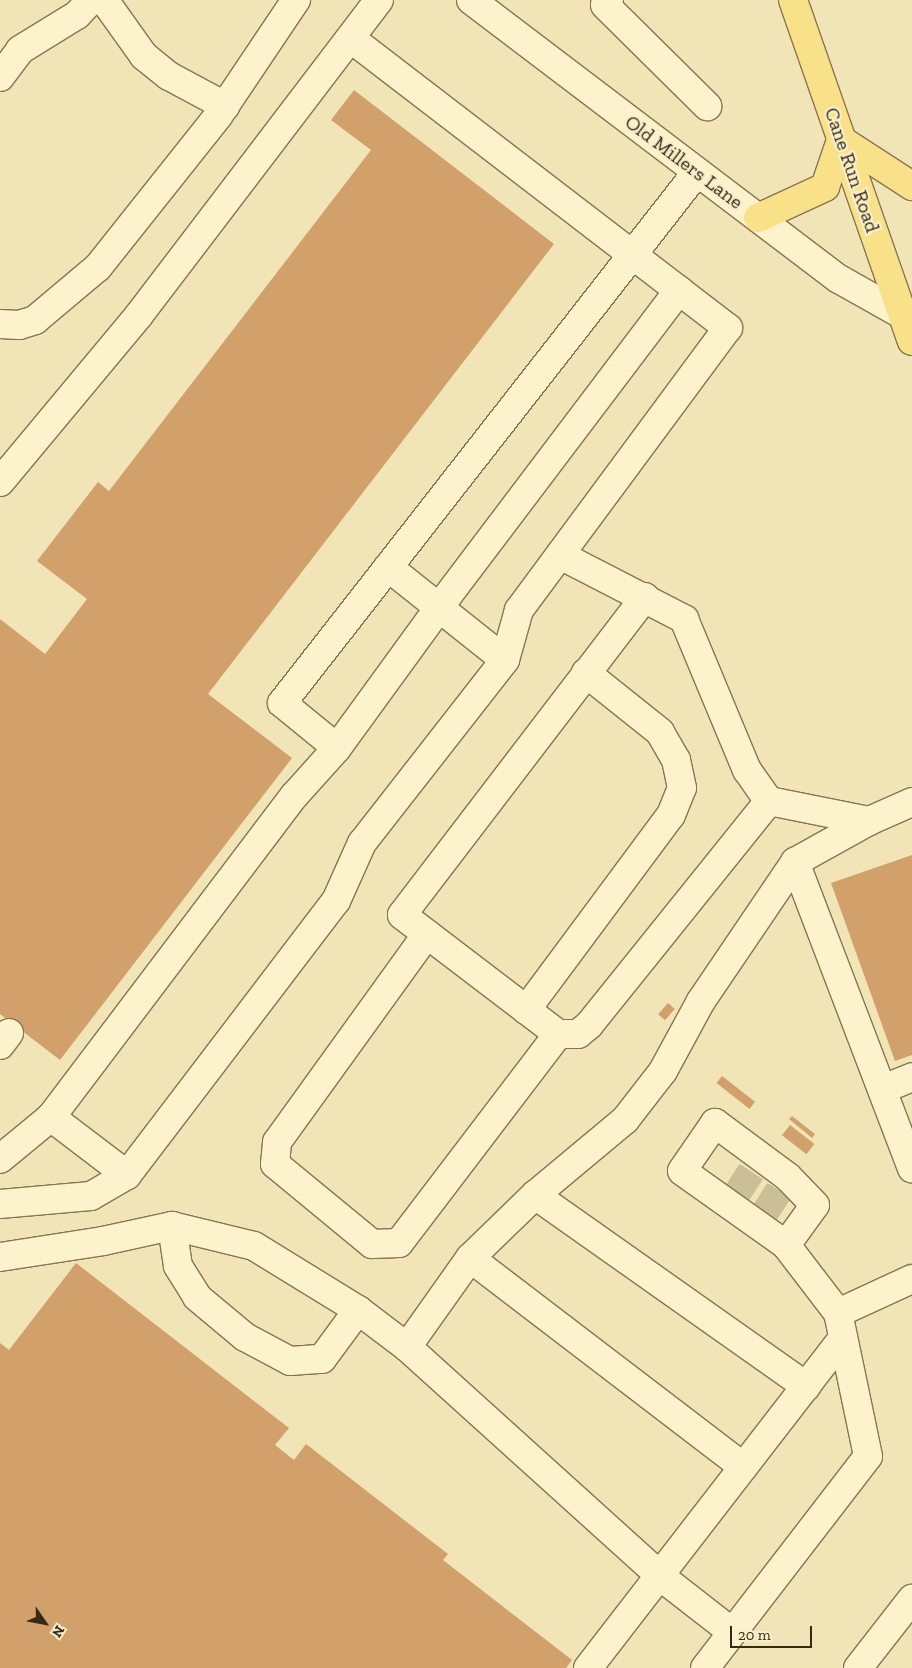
<!DOCTYPE html>
<html>
<head>
<meta charset="utf-8">
<style>
	body { margin:0 }
	#map { position:relative; width:912px; height:1668px; overflow:hidden; background:#f1e5b8; font-family:"Zilla Slab",serif }
	div>[style] { position:absolute }
	[style*='--x'] { left:calc(var(--x)*1px); top:calc(var(--y)*1px); width:calc(var(--w)*1px); rotate:calc(var(--a)*1deg) }
	.building>* { inset:0; background:#d2a06a; transform-origin:0 0 }
	.minor-tunnel>* { height:28px; margin-top:-14px; transform-origin:0; background:repeating-linear-gradient(90deg,#cbbf98 0 28px,transparent 0 42px) }
	.roads { filter:drop-shadow(1px 0 #887452) drop-shadow(-1px 0 #887452) drop-shadow(0 1px #887452) drop-shadow(0 -1px #887452) }
	.minor>* { height:28px; margin:-14px; padding:0 14px; transform-origin:14px; border-radius:14px; background:#fcf2cb }
	.major>* { height:28px; margin:-14px; padding:0 14px; transform-origin:14px; border-radius:14px; background:#f9e18a }
	span { translate:-50% -50%; white-space:nowrap; text-align:center; line-height:1.15; -webkit-text-stroke:4.5px #f8efc8; paint-order:stroke }
	.street-label { font-size:20px; color:#352919 }
	.north { position:absolute; left:20px; top:1598px; width:50px; height:50px; -webkit-text-stroke:4px #f8efc8; paint-order:stroke; rotate:123deg; font-size:14px; font-weight:700; line-height:20px; text-align:center; color:#352919 }
	.north::after { content:''; display:block; margin:auto; width:18px; height:22px; background:#352919; clip-path:polygon(50% 0,100% 100%,50% 72%,0 100%) }
	.scale { position:absolute; left:730px; top:1626px; width:82px; height:22px; box-sizing:border-box; border:2px solid #352919; border-top:0; padding-left:6px; font-size:15px; line-height:18px; white-space:nowrap; color:#352919; -webkit-text-stroke:4px #f8efc8; paint-order:stroke }
</style>
</head>
<body>
<div id="map">
	<div class="building">
		<div style="clip-path:polygon(354px 90px,554px 244px,208px 694px,292px 758px,60px 1060px,0 1014px,0 619px,45px 654px,87px 599px,37px 561px,98px 482px,109px 491px,371px 150px,331px 120px)"></div>
		<div style="clip-path:polygon(912px 855px,912px 1055px,895px 1061px,831px 883px)"></div>
		<div style="left:668px;top:1003px;width:9px;height:15px;rotate:41deg"></div>
		<div style="left:722px;top:1076px;width:42px;height:9px;rotate:38deg"></div>
		<div style="clip-path:polygon(792px 1116px,815px 1134px,812px 1138px,789px 1119px)"></div>
		<div style="left:790px;top:1125px;width:31px;height:13px;rotate:38deg"></div>
		<div style="clip-path:polygon(76px 1263px,289px 1428px,275px 1445px,294px 1460px,306px 1444px,448px 1554px,443px 1560px,572px 1660px,566px 1668px,0 1668px,0 1343px,9px 1350px)"></div>
	</div>
	<div class="minor-tunnel">
		<div style="--x:736;--y:1195;--w:30;--a:-57"></div>
		<div style="--x:764;--y:1214;--w:30;--a:-57"></div>
	</div>
	<div class="roads">
		<div class="minor">
			<div style="--x:104;--y:0;--w:69;--a:54.5"></div>
			<div style="--x:144;--y:56;--w:32;--a:39"></div>
			<div style="--x:169;--y:76;--w:64;--a:28.2"></div>
			<div style="--x:471;--y:0;--w:462;--a:37.2"></div>
			<div style="--x:839;--y:279;--w:73;--a:29.4"></div>
			<div style="--x:609;--y:0;--w:6;--a:129"></div>
			<div style="--x:605;--y:5;--w:144;--a:44.7"></div>
			<div style="--x:0;--y:77;--w:34;--a:-53"></div>
			<div style="--x:20;--y:50;--w:67;--a:-31.6"></div>
			<div style="--x:77;--y:15;--w:21;--a:-47"></div>
			<div style="--x:0;--y:324;--w:19;--a:3"></div>
			<div style="--x:19;--y:325;--w:17;--a:-17"></div>
			<div style="--x:35;--y:320;--w:82;--a:-40.1"></div>
			<div style="--x:98;--y:267;--w:193;--a:-51.5"></div>
			<div style="--x:218;--y:116;--w:140;--a:-56.1"></div>
			<div style="--x:0;--y:482;--w:217;--a:-50.2"></div>
			<div style="--x:139;--y:315;--w:396;--a:-52.7"></div>
			<div style="--x:560;--y:555;--w:140;--a:27.3"></div>
			<div style="--x:684;--y:619;--w:164;--a:67.4"></div>
			<div style="--x:747;--y:770;--w:38;--a:55"></div>
			<div style="--x:769;--y:801;--w:102;--a:11.3"></div>
			<div style="--x:388;--y:567;--w:149;--a:38.5"></div>
			<div style="--x:645;--y:597;--w:400;--a:127.4"></div>
			<div style="--x:402;--y:915;--w:196;--a:37.3"></div>
			<div style="--x:558;--y:1034;--w:20;--a:0"></div>
			<div style="--x:578;--y:1034;--w:14;--a:-39"></div>
			<div style="--x:589;--y:1025;--w:287;--a:-51.2"></div>
			<div style="--x:337;--y:748;--w:175;--a:-54"></div>
			<div style="--x:440;--y:606;--w:396;--a:-52.9"></div>
			<div style="--x:795;--y:862;--w:328;--a:69.1"></div>
			<div style="--x:427;--y:934;--w:256;--a:125.8"></div>
			<div style="--x:277;--y:1142;--w:22;--a:95"></div>
			<div style="--x:275;--y:1164;--w:126;--a:39.5"></div>
			<div style="--x:372;--y:1244;--w:27;--a:-2"></div>
			<div style="--x:399;--y:1243;--w:263;--a:-52.7"></div>
			<div style="--x:526;--y:1010;--w:243;--a:-53.4"></div>
			<div style="--x:671;--y:815;--w:29;--a:-68"></div>
			<div style="--x:682;--y:788;--w:29;--a:-102"></div>
			<div style="--x:676;--y:760;--w:32;--a:-120"></div>
			<div style="--x:660;--y:732;--w:95;--a:-141.4"></div>
			<div style="--x:0;--y:1045;--w:15;--a:-53"></div>
			<div style="--x:883;--y:1089;--w:31;--a:-22"></div>
			<div style="--x:0;--y:1159;--w:66;--a:-39.5"></div>
			<div style="--x:127;--y:1175;--w:96;--a:-142.7"></div>
			<div style="--x:51;--y:1117;--w:403;--a:-52.9"></div>
			<div style="--x:294;--y:796;--w:64;--a:-48.1"></div>
			<div style="--x:337;--y:748;--w:71;--a:-140.7"></div>
			<div style="--x:282;--y:703;--w:674;--a:-51.99"></div>
			<div style="--x:535;--y:1195;--w:332;--a:35.2"></div>
			<div style="--x:0;--y:1204;--w:91;--a:-5"></div>
			<div style="--x:91;--y:1196;--w:42;--a:-30.3"></div>
			<div style="--x:127;--y:1175;--w:345;--a:-52.7"></div>
			<div style="--x:336;--y:901;--w:64;--a:-65.9"></div>
			<div style="--x:362;--y:843;--w:232;--a:-52"></div>
			<div style="--x:505;--y:660;--w:52;--a:-74.4"></div>
			<div style="--x:519;--y:610;--w:351;--a:-53.5"></div>
			<div style="--x:728;--y:328;--w:476;--a:-142.5"></div>
			<div style="--x:172;--y:1226;--w:40;--a:81.5"></div>
			<div style="--x:178;--y:1266;--w:36;--a:58"></div>
			<div style="--x:197;--y:1297;--w:62;--a:39.8"></div>
			<div style="--x:245;--y:1337;--w:51;--a:28.1"></div>
			<div style="--x:290;--y:1361;--w:32;--a:-4"></div>
			<div style="--x:322;--y:1359;--w:61;--a:-53.7"></div>
			<div style="--x:0;--y:1257;--w:104;--a:-8.8"></div>
			<div style="--x:103;--y:1241;--w:71;--a:-12.3"></div>
			<div style="--x:172;--y:1226;--w:84;--a:13.7"></div>
			<div style="--x:254;--y:1246;--w:122;--a:31.6"></div>
			<div style="--x:358;--y:1310;--w:61;--a:37.1"></div>
			<div style="--x:407;--y:1347;--w:341;--a:42.1"></div>
			<div style="--x:660;--y:1576;--w:91;--a:37.9"></div>
			<div style="--x:470;--y:1258;--w:344;--a:37.4"></div>
			<div style="--x:838;--y:1313;--w:81;--a:-24.7"></div>
			<div style="--x:407;--y:1347;--w:109;--a:-54.7"></div>
			<div style="--x:470;--y:1258;--w:91;--a:-44.1"></div>
			<div style="--x:535;--y:1195;--w:117;--a:-39.8"></div>
			<div style="--x:625;--y:1120;--w:62;--a:-52.2"></div>
			<div style="--x:663;--y:1071;--w:80;--a:-61.5"></div>
			<div style="--x:701;--y:1001;--w:168;--a:-55.9"></div>
			<div style="--x:795;--y:862;--w:85;--a:-29"></div>
			<div style="--x:869;--y:821;--w:47;--a:-23.8"></div>
			<div style="--x:588;--y:1668;--w:417;--a:-52.3"></div>
			<div style="--x:705;--y:1668;--w:267;--a:-52.4"></div>
			<div style="--x:868;--y:1456;--w:146;--a:-101.8"></div>
			<div style="--x:838;--y:1313;--w:86;--a:-127.4"></div>
			<div style="--x:786;--y:1245;--w:49;--a:-54.1"></div>
			<div style="--x:815;--y:1205;--w:39;--a:-134"></div>
			<div style="--x:788;--y:1177;--w:91;--a:-143.5"></div>
			<div style="--x:715;--y:1123;--w:58;--a:124.5"></div>
			<div style="--x:682;--y:1171;--w:128;--a:35.4"></div>
			<div style="--x:858;--y:1668;--w:88;--a:-52"></div>
		</div>
		<div class="major">
			<div style="--x:793;--y:0;--w:361;--a:70.8"></div>
			<div style="--x:758;--y:218;--w:74;--a:-24.8"></div>
			<div style="--x:825;--y:187;--w:50;--a:-71.2"></div>
			<div style="--x:841;--y:140;--w:85;--a:32.9"></div>
		</div>
	</div>
	<div class="street-label">
		<span style="left:684px;top:162px;rotate:37deg">Old Millers Lane</span>
		<span style="left:852px;top:170px;rotate:71deg">Cane Run Road</span>
	</div>
	<div class="north">N</div>
	<div class="scale">20 m</div>
</div>
</body>
</html>
